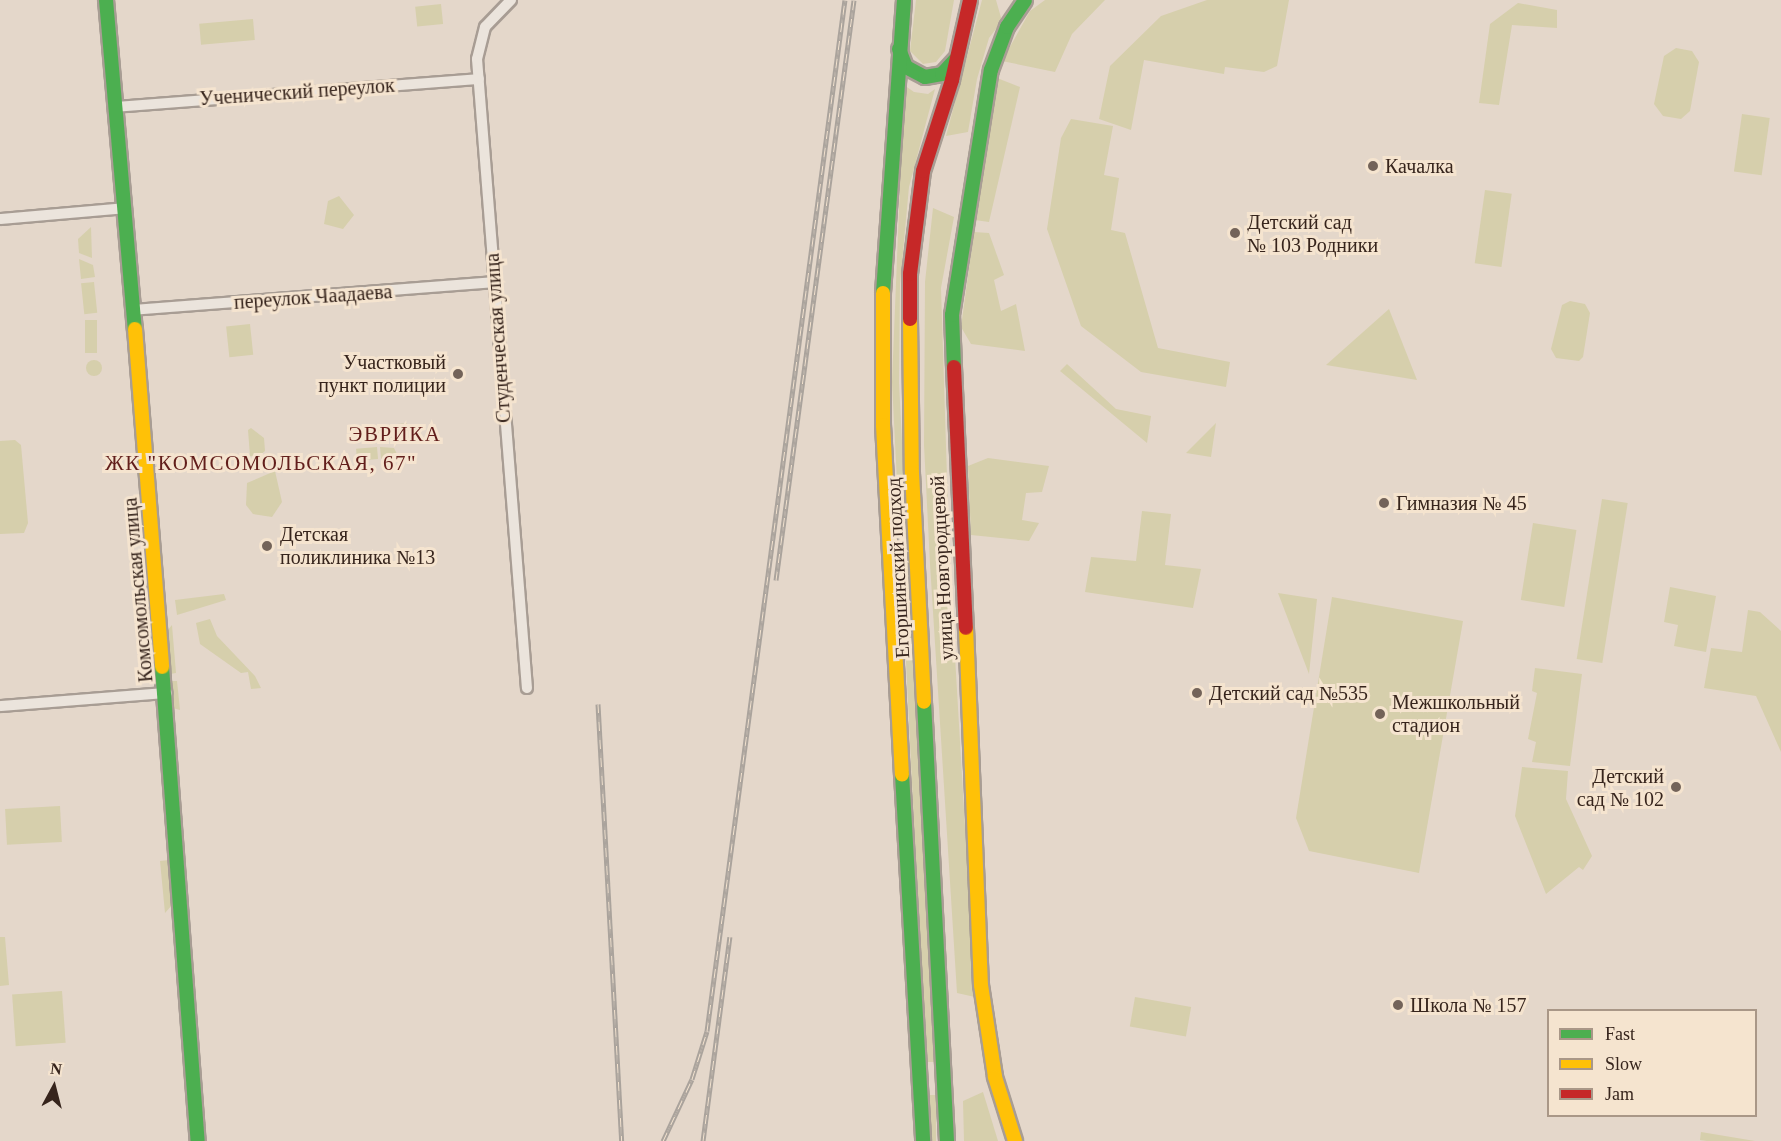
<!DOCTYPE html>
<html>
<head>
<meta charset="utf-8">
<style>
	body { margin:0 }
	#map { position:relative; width:1781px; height:1141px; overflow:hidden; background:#e4d7ca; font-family:Georgia,serif }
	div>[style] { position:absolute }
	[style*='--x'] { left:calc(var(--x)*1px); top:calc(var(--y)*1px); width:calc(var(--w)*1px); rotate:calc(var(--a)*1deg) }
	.green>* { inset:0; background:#d6cfac; transform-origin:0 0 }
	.round { border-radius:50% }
	.roads { filter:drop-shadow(2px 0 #a89d94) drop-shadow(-2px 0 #a89d94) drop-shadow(0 2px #a89d94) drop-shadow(0 -2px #a89d94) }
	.street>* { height:10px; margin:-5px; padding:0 5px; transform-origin:5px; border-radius:5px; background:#ebe4dc }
	.fast>* { height:14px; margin:-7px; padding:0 7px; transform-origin:7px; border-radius:7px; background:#4caf50 }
	.slow>* { height:14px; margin:-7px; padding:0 7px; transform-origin:7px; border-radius:7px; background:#ffc107 }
	.jam>* { height:14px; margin:-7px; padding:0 7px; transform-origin:7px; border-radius:7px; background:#c62828 }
	.rail>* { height:5px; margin-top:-2.5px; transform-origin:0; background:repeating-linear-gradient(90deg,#f5e4cf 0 9px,#aaa39c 0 18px); box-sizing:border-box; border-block:2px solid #aaa39c }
	.dots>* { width:16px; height:16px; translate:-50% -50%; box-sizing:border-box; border:3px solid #f5e4cf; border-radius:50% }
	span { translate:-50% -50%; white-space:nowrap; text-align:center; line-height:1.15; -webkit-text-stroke:6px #f5e4cf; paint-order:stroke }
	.street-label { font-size:20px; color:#36241c }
	.poi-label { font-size:20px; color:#36241c }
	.left { translate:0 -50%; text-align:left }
	.right { translate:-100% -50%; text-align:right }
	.neighbourhood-label { font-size:21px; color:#621e1b; letter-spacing:1.5px }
	.legend { position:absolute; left:1547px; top:1009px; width:210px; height:108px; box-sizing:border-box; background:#f5e4cf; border:2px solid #a99787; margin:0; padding:8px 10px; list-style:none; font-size:18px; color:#36241c }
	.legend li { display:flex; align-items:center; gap:12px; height:30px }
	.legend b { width:30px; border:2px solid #a99787 }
	.north { position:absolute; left:24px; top:1057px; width:60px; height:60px; -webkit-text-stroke:4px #f5e4cf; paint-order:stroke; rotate:7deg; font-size:16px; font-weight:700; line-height:24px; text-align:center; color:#36241c }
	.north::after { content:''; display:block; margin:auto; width:21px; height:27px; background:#36241c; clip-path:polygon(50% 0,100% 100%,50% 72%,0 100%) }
</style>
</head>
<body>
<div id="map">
	<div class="green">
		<div style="clip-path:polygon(916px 0,954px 0,945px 51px,936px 62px,923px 64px,910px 51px)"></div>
		<div style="clip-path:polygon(982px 0,996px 0,1002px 21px,989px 38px,977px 79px,968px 132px,946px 136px)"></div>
		<div style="clip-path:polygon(1045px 0,1105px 0,1072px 34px,1055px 72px,1002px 61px,1030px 11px)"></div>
		<div style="clip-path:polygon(1207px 0,1289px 0,1277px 66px,1264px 72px,1225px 67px,1224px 74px,1144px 60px,1131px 130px,1099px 119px,1110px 66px,1161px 16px)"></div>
		<div style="clip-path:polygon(1518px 3px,1557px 10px,1557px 28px,1512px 25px,1499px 105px,1479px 103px,1490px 24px)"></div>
		<div style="left:441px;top:4px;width:20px;height:26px;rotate:84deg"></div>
		<div style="left:253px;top:19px;width:21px;height:54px;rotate:85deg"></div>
		<div style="clip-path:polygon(1676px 48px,1692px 51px,1699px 62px,1690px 111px,1681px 119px,1663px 116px,1654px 104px,1664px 56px)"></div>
		<div style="clip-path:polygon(997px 78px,1020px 87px,989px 222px,975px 220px)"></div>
		<div style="clip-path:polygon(904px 85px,914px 92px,928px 94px,935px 89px,909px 187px,900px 284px,899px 383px,934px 1062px,926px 1062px,892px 382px)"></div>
		<div style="left:1742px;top:114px;width:28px;height:58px;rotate:8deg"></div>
		<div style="clip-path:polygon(1071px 119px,1113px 126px,1104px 175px,1119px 178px,1111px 230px,1125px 233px,1158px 348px,1230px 362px,1226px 387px,1141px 372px,1081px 326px,1047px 229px,1061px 138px)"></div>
		<div style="left:1485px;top:190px;width:27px;height:74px;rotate:8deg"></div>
		<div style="clip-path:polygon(339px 196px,354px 215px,343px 229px,324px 224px,328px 201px)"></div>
		<div style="clip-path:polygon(933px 208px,954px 217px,941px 288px,950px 571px,975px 997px,957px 993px,930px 564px,924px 445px,925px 282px)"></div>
		<div style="clip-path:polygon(91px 227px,92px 258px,79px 253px,78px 239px)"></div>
		<div style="clip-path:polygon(974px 232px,989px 233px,1004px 275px,994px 280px,1001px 311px,1016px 304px,1025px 351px,971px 344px,961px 327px)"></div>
		<div style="clip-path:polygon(79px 259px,93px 265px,95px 277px,81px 279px)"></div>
		<div style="left:94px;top:282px;width:31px;height:13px;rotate:84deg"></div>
		<div style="clip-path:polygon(1570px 301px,1585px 304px,1590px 313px,1583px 357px,1579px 361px,1556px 358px,1551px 349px,1562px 305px)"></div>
		<div style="clip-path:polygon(1389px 309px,1417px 380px,1326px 365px)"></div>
		<div style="left:85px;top:320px;width:12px;height:33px"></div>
		<div style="left:250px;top:324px;width:31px;height:24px;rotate:84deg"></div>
		<div class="round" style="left:86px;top:360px;width:16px;height:16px"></div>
		<div style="clip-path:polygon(1067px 364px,1116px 409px,1151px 416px,1147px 443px,1060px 371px)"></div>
		<div style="left:407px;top:423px;width:9px;height:46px;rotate:84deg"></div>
		<div style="clip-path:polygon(1216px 423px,1211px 457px,1186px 453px)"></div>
		<div style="clip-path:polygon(251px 428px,264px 438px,265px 451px,258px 457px,250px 456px,248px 430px)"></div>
		<div style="clip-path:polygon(15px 440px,21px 445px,28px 523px,24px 533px,0 534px,0 441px)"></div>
		<div style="left:377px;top:447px;width:12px;height:21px;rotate:85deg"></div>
		<div style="clip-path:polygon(380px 447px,394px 448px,399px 458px,381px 459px)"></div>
		<div style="clip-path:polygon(988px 458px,1049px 466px,1042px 492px,1026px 493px,1022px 520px,1039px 523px,1029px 541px,971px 535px,968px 466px)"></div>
		<div style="clip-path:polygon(275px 471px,282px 502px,272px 517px,253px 514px,246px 505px,247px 483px)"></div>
		<div style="left:1602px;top:499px;width:26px;height:162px;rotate:9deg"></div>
		<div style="clip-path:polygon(1142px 511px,1171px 514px,1165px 565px,1201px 569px,1193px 608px,1085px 592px,1091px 557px,1136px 561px)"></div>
		<div style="left:1533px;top:523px;width:44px;height:78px;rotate:9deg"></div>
		<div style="clip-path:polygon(1670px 587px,1716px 596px,1706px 652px,1674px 646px,1678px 625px,1664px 622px)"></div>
		<div style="clip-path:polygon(1278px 593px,1317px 599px,1309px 674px)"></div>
		<div style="clip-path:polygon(224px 594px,226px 600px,177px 615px,175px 600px)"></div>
		<div style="clip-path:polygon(1332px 597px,1463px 621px,1419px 873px,1309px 851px,1296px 818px)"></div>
		<div style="clip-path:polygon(1748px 610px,1760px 612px,1781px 631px,1781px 752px,1756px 696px,1704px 688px,1711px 648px,1742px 652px)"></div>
		<div style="clip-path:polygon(210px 619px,217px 636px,255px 676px,261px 688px,251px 689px,248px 672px,241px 673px,200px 644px,196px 623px)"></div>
		<div style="clip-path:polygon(172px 625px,176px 673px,170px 674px,167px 631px)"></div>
		<div style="clip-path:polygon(1535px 668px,1582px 674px,1570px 766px,1532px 762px,1536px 742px,1528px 739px,1537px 693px,1532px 691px)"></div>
		<div style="clip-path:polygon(170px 681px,177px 681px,180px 710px,173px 708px)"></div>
		<div style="clip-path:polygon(1522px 767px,1568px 771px,1566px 799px,1592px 856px,1583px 870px,1579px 867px,1546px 894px,1515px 816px)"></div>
		<div style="left:60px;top:806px;width:36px;height:55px;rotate:87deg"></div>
		<div style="clip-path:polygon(169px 860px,172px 905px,165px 913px,160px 861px)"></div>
		<div style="clip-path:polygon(0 937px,5px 937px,9px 985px,0 986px)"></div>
		<div style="left:62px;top:991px;width:52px;height:50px;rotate:86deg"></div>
		<div style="left:1135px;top:997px;width:57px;height:30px;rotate:10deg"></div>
		<div style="clip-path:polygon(983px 1092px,998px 1141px,964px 1141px,963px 1101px)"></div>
		<div style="left:926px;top:1095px;width:10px;height:46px"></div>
		<div style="clip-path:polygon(1701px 1132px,1755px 1141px,1707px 1141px,1700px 1140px)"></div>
	</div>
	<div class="roads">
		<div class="street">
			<div style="--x:511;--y:0;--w:37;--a:134"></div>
			<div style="--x:485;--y:27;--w:33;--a:104"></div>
			<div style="--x:477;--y:59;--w:631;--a:85.46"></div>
			<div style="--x:115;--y:107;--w:365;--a:-4.4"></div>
			<div style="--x:0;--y:219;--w:125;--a:-5"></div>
			<div style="--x:132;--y:310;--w:363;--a:-4.4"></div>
			<div style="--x:0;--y:706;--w:167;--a:-4.5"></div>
		</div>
		<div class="fast">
			<div style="--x:106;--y:0;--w:330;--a:85"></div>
			<div style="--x:899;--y:49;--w:19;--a:69"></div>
			<div style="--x:906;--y:67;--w:21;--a:28"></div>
			<div style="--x:925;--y:77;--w:17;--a:-10"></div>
			<div style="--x:942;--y:74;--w:19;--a:-47"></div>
			<div style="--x:883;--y:293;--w:294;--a:-85.9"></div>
			<div style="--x:954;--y:367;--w:52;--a:-92.2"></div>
			<div style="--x:952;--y:315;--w:248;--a:-81"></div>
			<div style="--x:991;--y:70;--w:46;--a:-69.6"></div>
			<div style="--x:1007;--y:27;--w:32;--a:-56"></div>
			<div style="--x:162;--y:667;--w:475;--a:85.7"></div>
			<div style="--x:924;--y:702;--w:440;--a:87"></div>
			<div style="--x:902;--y:774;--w:368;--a:86.7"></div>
		</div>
		<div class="slow">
			<div style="--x:883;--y:293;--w:132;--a:90"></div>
			<div style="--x:883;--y:425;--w:350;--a:86.9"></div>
			<div style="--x:910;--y:319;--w:154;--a:89.3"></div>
			<div style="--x:912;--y:473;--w:229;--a:87"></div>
			<div style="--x:135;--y:329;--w:339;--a:85.4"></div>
			<div style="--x:966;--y:628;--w:357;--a:87.6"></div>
			<div style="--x:981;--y:985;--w:93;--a:81.3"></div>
			<div style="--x:995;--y:1077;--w:67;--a:72.6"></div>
		</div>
		<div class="jam">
			<div style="--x:910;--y:319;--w:45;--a:-90"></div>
			<div style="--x:910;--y:274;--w:104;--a:-82.8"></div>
			<div style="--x:923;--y:171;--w:96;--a:-72.3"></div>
			<div style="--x:952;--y:80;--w:82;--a:-77.3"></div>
			<div style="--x:954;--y:367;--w:261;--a:87.4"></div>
		</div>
	</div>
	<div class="rail">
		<div style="--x:776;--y:580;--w:585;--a:-82.34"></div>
		<div style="--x:598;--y:704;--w:438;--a:86.9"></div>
		<div style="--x:663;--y:1141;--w:68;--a:-64.9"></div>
		<div style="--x:692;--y:1079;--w:50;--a:-72.6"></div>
		<div style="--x:707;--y:1031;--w:1040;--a:-82.38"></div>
		<div style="--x:703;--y:1141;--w:206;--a:-82.5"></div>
	</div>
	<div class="dots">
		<div style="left:1373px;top:166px;background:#736359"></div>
		<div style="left:1235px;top:233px;background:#736359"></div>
		<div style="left:458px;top:374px;background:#736359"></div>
		<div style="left:1384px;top:503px;background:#736359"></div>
		<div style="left:267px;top:546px;background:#736359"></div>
		<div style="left:1197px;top:693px;background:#736359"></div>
		<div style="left:1380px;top:714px;background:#736359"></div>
		<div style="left:1676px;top:787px;background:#736359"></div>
		<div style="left:1398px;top:1005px;background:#736359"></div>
	</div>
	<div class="street-label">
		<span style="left:297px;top:92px;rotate:-4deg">Ученический переулок</span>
		<span style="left:313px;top:297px;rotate:-4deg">переулок Чаадаева</span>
		<span style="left:498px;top:338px;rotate:-94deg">Студенческая улица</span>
		<span style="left:898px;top:568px;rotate:-93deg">Егоршинский подход</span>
		<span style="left:942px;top:568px;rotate:-93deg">улица Новгородцевой</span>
		<span style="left:138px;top:590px;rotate:-95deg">Комсомольская улица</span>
	</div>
	<div class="poi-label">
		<span class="left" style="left:1385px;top:166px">Качалка</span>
		<span class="left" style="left:1247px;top:234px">Детский сад<br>№ 103 Родники</span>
		<span class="right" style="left:446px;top:374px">Участковый<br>пункт полиции</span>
		<span class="left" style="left:1396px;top:503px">Гимназия № 45</span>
		<span class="left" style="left:280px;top:546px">Детская<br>поликлиника №13</span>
		<span class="left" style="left:1209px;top:693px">Детский сад №535</span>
		<span class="left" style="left:1392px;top:714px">Межшкольный<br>стадион</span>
		<span class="right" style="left:1664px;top:788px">Детский<br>сад № 102</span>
		<span class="left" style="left:1410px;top:1005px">Школа № 157</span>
	</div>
	<div class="neighbourhood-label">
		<span style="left:395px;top:434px">ЭВРИКА</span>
		<span style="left:261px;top:463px">ЖК "КОМСОМОЛЬСКАЯ, 67"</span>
	</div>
	<ul class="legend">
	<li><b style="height:8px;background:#4caf50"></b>Fast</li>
	<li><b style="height:8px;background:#ffc107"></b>Slow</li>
	<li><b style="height:8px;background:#c62828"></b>Jam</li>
	</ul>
	<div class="north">N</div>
</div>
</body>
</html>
